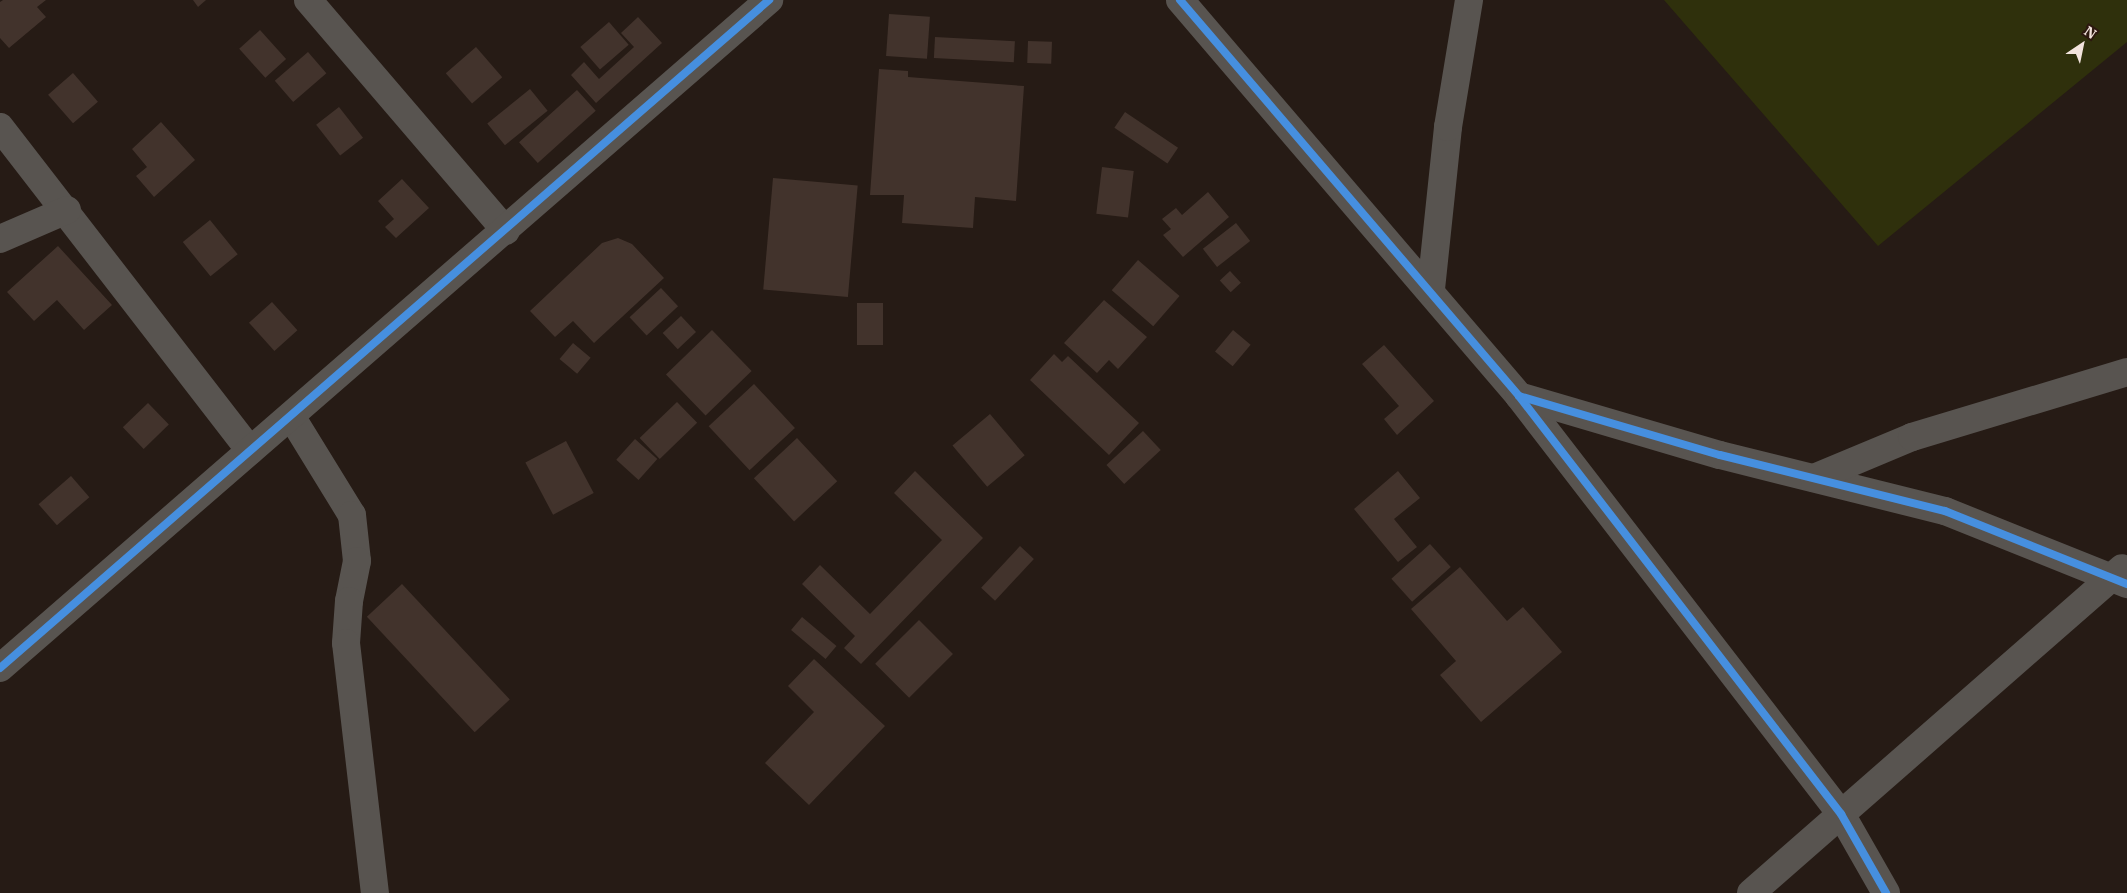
<!DOCTYPE html>
<html>
<head>
<meta charset="utf-8">
<style>
	body { margin:0 }
	#map { position:relative; width:2127px; height:893px; overflow:hidden; background:#261b15; font-family:"IBM Plex Serif",serif }
	div>[style] { position:absolute }
	[style*='--x'] { left:calc(var(--x)*1px); top:calc(var(--y)*1px); width:calc(var(--w)*1px); rotate:calc(var(--a)*1deg) }
	.green>* { inset:0; background:#2f300c }
	.building>* { inset:0; background:#42332c; transform-origin:0 0 }
	.minor>* { height:28px; margin:-14px; padding:0 14px; transform-origin:14px; border-radius:14px; background:#585450 }
	.cycleway>* { height:8px; margin:-4px; padding:0 4px; transform-origin:4px; border-radius:4px; background:#468fdf }
	span { translate:-50% -50%; white-space:nowrap; text-align:center; line-height:1.15; -webkit-text-stroke:4px #2c180f; paint-order:stroke }
	.north { position:absolute; left:2057px; top:20px; width:50px; height:50px; -webkit-text-stroke:4px #2c180f; paint-order:stroke; rotate:34deg; font-size:14px; font-weight:700; line-height:20px; text-align:center; color:#f2e3dd }
	.north::after { content:''; display:block; margin:auto; width:18px; height:22px; background:#f2e3dd; clip-path:polygon(50% 0,100% 100%,50% 72%,0 100%) }
</style>
</head>
<body>
<div id="map">
	<div class="green">
		<div style="clip-path:polygon(1664px 0,2127px 0,2127px 42px,1878px 246px)"></div>
	</div>
	<div class="building">
		<div style="clip-path:polygon(3px 0,46px 0,37px 7px,46px 17px,9px 48px,0 38px,0 2px)"></div>
		<div style="clip-path:polygon(193px 0,206px 0,198px 7px)"></div>
		<div style="left:889px;top:14px;width:41px;height:42px;rotate:4deg"></div>
		<div style="clip-path:polygon(638px 17px,662px 43px,596px 103px,571px 75px,584px 62px,599px 79px,634px 47px,621px 33px)"></div>
		<div style="left:609px;top:22px;width:30px;height:38px;rotate:49deg"></div>
		<div style="left:260px;top:30px;width:39px;height:28px;rotate:48deg"></div>
		<div style="left:935px;top:37px;width:80px;height:21px;rotate:3deg"></div>
		<div style="left:1028px;top:41px;width:24px;height:22px;rotate:2deg"></div>
		<div style="left:476px;top:47px;width:40px;height:40px;rotate:49deg"></div>
		<div style="left:308px;top:52px;width:28px;height:44px;rotate:49deg"></div>
		<div style="clip-path:polygon(879px 69px,908px 71px,908px 77px,1024px 86px,1016px 201px,975px 197px,973px 228px,902px 223px,904px 195px,870px 195px)"></div>
		<div style="left:73px;top:73px;width:38px;height:33px;rotate:49deg"></div>
		<div style="left:530px;top:89px;width:28px;height:55px;rotate:51deg"></div>
		<div style="left:577px;top:90px;width:28px;height:78px;rotate:48deg"></div>
		<div style="left:339px;top:107px;width:39px;height:29px;rotate:52deg"></div>
		<div style="left:1125px;top:112px;width:64px;height:19px;rotate:34deg"></div>
		<div style="clip-path:polygon(161px 122px,195px 160px,154px 197px,136px 176px,147px 167px,132px 149px)"></div>
		<div style="left:1102px;top:167px;width:32px;height:47px;rotate:7deg"></div>
		<div style="left:773px;top:178px;width:85px;height:112px;rotate:5deg"></div>
		<div style="clip-path:polygon(402px 179px,429px 208px,396px 238px,385px 227px,394px 219px,378px 201px)"></div>
		<div style="clip-path:polygon(1208px 192px,1229px 217px,1183px 257px,1163px 235px,1171px 229px,1162px 219px,1176px 208px,1182px 215px)"></div>
		<div style="left:210px;top:220px;width:44px;height:35px;rotate:51deg"></div>
		<div style="left:1236px;top:223px;width:23px;height:42px;rotate:52deg"></div>
		<div style="clip-path:polygon(618px 238px,632px 244px,664px 278px,594px 343px,573px 321px,555px 337px,530px 311px,602px 243px)"></div>
		<div style="clip-path:polygon(58px 246px,112px 305px,84px 330px,57px 300px,34px 321px,7px 292px)"></div>
		<div style="left:1138px;top:260px;width:55px;height:40px;rotate:41deg"></div>
		<div style="left:1230px;top:271px;width:16px;height:14px;rotate:47deg"></div>
		<div style="left:661px;top:288px;width:25px;height:43px;rotate:47deg"></div>
		<div style="clip-path:polygon(1104px 300px,1147px 337px,1118px 369px,1109px 360px,1097px 373px,1064px 343px)"></div>
		<div style="left:272px;top:302px;width:38px;height:31px;rotate:48deg"></div>
		<div style="left:857px;top:303px;width:26px;height:42px"></div>
		<div style="left:681px;top:316px;width:22px;height:25px;rotate:47deg"></div>
		<div style="left:712px;top:330px;width:57px;height:64px;rotate:46deg"></div>
		<div style="left:1233px;top:330px;width:23px;height:28px;rotate:40deg"></div>
		<div style="left:573px;top:343px;width:23px;height:21px;rotate:40deg"></div>
		<div style="clip-path:polygon(1384px 345px,1434px 401px,1397px 435px,1384px 419px,1399px 406px,1362px 364px)"></div>
		<div style="clip-path:polygon(1054px 354px,1062px 362px,1068px 356px,1139px 423px,1109px 455px,1030px 380px)"></div>
		<div style="left:754px;top:384px;width:60px;height:62px;rotate:47deg"></div>
		<div style="left:677px;top:402px;width:29px;height:52px;rotate:46deg"></div>
		<div style="left:148px;top:403px;width:30px;height:35px;rotate:46deg"></div>
		<div style="left:990px;top:414px;width:54px;height:49px;rotate:50deg"></div>
		<div style="left:1143px;top:431px;width:26px;height:50px;rotate:47deg"></div>
		<div style="left:797px;top:438px;width:59px;height:59px;rotate:47deg"></div>
		<div style="left:635px;top:439px;width:30px;height:28px;rotate:42deg"></div>
		<div style="left:566px;top:441px;width:59px;height:46px;rotate:62deg"></div>
		<div style="clip-path:polygon(915px 471px,983px 538px,861px 664px,844px 648px,855px 636px,802px 584px,820px 565px,870px 614px,942px 540px,894px 493px)"></div>
		<div style="clip-path:polygon(1398px 471px,1420px 498px,1394px 519px,1417px 547px,1398px 562px,1354px 509px)"></div>
		<div style="left:71px;top:476px;width:28px;height:43px;rotate:49deg"></div>
		<div style="left:1430px;top:544px;width:31px;height:52px;rotate:48deg"></div>
		<div style="left:1020px;top:546px;width:19px;height:57px;rotate:43deg"></div>
		<div style="clip-path:polygon(1460px 567px,1507px 621px,1523px 607px,1562px 652px,1481px 722px,1440px 675px,1456px 661px,1411px 609px)"></div>
		<div style="left:402px;top:584px;width:158px;height:48px;rotate:47deg"></div>
		<div style="left:802px;top:617px;width:45px;height:17px;rotate:40deg"></div>
		<div style="left:919px;top:620px;width:48px;height:62px;rotate:45deg"></div>
		<div style="clip-path:polygon(814px 659px,885px 726px,809px 805px,765px 763px,814px 712px,788px 686px)"></div>
	</div>
	<div class="minor">
		<div style="--x:308;--y:0;--w:304;--a:49.4"></div>
		<div style="--x:1180;--y:0;--w:521;--a:49.43"></div>
		<div style="--x:1519;--y:396;--w:528;--a:52.39"></div>
		<div style="--x:1841;--y:814;--w:91;--a:60.3"></div>
		<div style="--x:0;--y:127;--w:409;--a:52.3"></div>
		<div style="--x:0;--y:239;--w:73;--a:-23.4"></div>
		<div style="--x:1431;--y:289;--w:163;--a:-84"></div>
		<div style="--x:1448;--y:127;--w:129;--a:-80.6"></div>
		<div style="--x:1519;--y:396;--w:209;--a:16.4"></div>
		<div style="--x:1720;--y:455;--w:232;--a:14"></div>
		<div style="--x:1945;--y:511;--w:196;--a:21.9"></div>
		<div style="--x:291;--y:416;--w:116;--a:58.4"></div>
		<div style="--x:352;--y:515;--w:46;--a:83.8"></div>
		<div style="--x:357;--y:561;--w:41;--a:101.3"></div>
		<div style="--x:349;--y:601;--w:42;--a:94.1"></div>
		<div style="--x:346;--y:643;--w:252;--a:83.4"></div>
		<div style="--x:1814;--y:478;--w:106;--a:-22.7"></div>
		<div style="--x:1912;--y:437;--w:225;--a:-16.8"></div>
		<div style="--x:0;--y:668;--w:1019;--a:-40.98"></div>
		<div style="--x:1751;--y:893;--w:493;--a:-41.2"></div>
	</div>
	<div class="cycleway">
		<div style="--x:1180;--y:0;--w:521;--a:49.43"></div>
		<div style="--x:1519;--y:396;--w:528;--a:52.39"></div>
		<div style="--x:1841;--y:814;--w:91;--a:60.3"></div>
		<div style="--x:1519;--y:396;--w:209;--a:16.4"></div>
		<div style="--x:1720;--y:455;--w:232;--a:14"></div>
		<div style="--x:1945;--y:511;--w:196;--a:21.9"></div>
		<div style="--x:0;--y:668;--w:1019;--a:-40.98"></div>
	</div>
	<div class="north">N</div>
</div>
</body>
</html>
